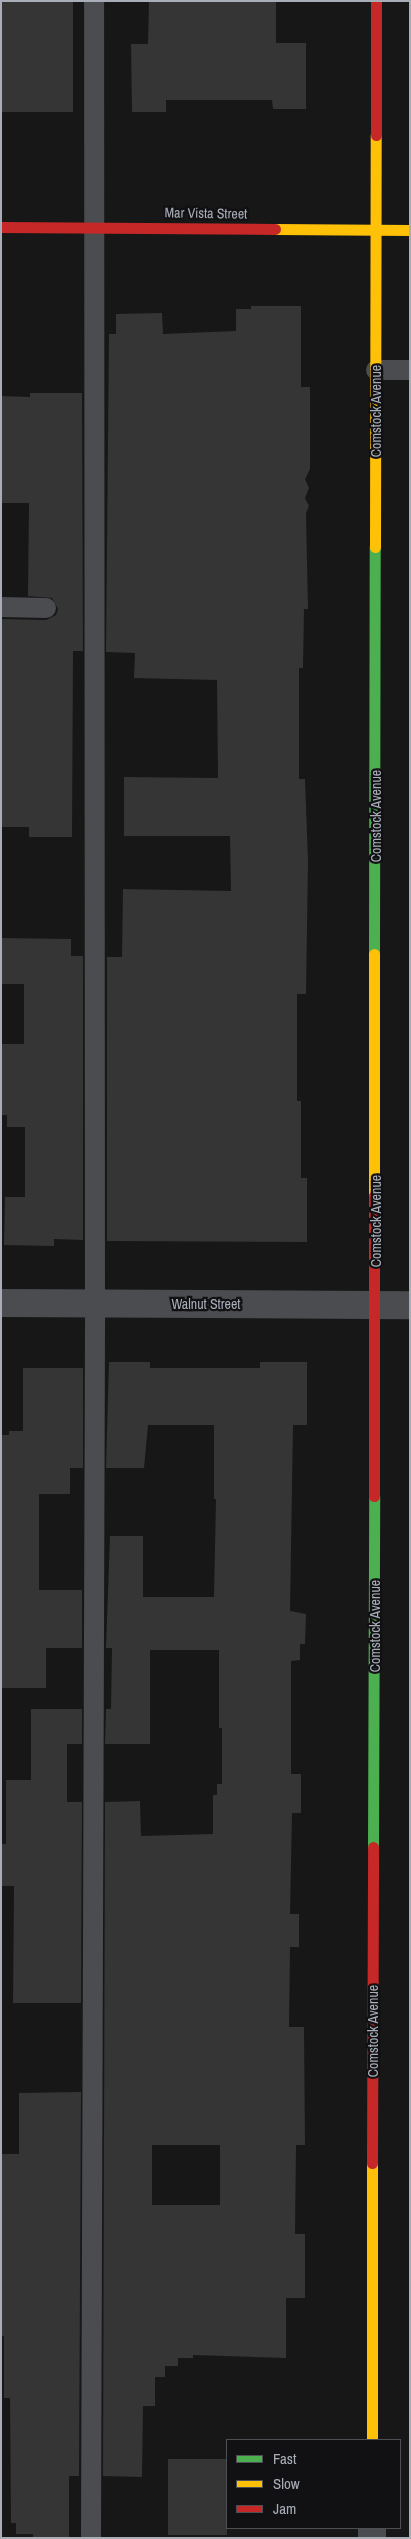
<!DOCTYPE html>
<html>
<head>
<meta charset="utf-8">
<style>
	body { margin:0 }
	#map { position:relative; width:411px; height:2539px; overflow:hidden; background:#171717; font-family:"Archivo Narrow",sans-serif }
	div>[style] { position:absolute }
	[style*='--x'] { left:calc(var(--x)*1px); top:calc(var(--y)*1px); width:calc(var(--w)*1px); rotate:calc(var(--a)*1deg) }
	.building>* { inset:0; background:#353536; transform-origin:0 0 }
	.lane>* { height:20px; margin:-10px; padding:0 10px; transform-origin:10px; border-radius:10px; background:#4b4c50 }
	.street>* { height:28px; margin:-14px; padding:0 14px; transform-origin:14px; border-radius:14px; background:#4b4c50 }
	.fast>* { height:11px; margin:-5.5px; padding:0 5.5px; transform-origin:5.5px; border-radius:5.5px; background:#4caf50 }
	.slow>* { height:11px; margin:-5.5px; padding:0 5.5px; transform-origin:5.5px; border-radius:5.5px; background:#ffc107 }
	.jam>* { height:11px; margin:-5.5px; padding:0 5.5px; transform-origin:5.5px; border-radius:5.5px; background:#c62828 }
	span { translate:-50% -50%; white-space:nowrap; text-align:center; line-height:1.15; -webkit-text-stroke:4.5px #111113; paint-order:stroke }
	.street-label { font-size:14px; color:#a8adb8 }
	.frame { position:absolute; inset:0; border:2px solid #a8adb8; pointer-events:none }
	.legend { position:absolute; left:226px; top:2439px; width:175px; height:90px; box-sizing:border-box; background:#111113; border:1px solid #4d4f55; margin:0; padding:6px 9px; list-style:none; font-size:15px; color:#a8adb8 }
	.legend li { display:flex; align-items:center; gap:10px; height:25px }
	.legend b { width:25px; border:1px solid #4d4f55 }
</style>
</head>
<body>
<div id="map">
	<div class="building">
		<div style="left:1px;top:1px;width:72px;height:111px"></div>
		<div style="clip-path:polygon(149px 1px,276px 1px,276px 43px,306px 43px,306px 109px,273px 109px,272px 100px,166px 100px,166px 112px,132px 112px,131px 44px,148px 44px)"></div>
		<div style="clip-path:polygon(251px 306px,301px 306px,301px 387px,310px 387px,310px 469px,305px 479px,309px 488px,305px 498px,309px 506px,306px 513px,308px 609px,304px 609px,303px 668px,299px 668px,299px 779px,305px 779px,308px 861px,306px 994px,297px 994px,297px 1101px,301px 1101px,301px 1178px,307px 1178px,307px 1242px,107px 1241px,107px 957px,122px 957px,123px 889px,231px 891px,230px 836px,124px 836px,124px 777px,218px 778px,217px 680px,134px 678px,135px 653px,106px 652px,109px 334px,116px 334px,116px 314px,162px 313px,163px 334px,236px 331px,236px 309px,251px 309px)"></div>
		<div style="clip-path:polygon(30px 393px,82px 393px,83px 651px,73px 651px,72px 837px,29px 837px,29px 827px,1px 827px,1px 619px,46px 620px,56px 615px,58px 609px,52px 598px,28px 596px,29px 503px,1px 503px,1px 396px,30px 397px)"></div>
		<div style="clip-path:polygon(1px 938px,71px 939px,71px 956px,83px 956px,83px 1240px,54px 1239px,54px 1246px,4px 1245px,5px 1197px,25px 1197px,25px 1127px,7px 1127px,7px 1115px,1px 1115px,1px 1044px,24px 1044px,24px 984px,1px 984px)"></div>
		<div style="clip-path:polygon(evenodd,109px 1362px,150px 1362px,150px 1368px,260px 1368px,260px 1362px,307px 1362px,307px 1425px,293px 1425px,290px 1611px,306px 1614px,305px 1644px,300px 1644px,300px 1660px,291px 1661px,291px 1774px,301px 1774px,301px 1813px,292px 1813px,290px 1914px,299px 1914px,299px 1947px,290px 1947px,289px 2027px,304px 2027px,305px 2145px,296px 2145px,295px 2234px,305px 2234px,305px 2298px,286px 2298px,286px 2358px,193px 2355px,193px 2358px,178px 2358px,178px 2366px,165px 2366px,165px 2377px,155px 2377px,155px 2406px,143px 2406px,142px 2477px,103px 2476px,105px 1802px,140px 1801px,141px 1836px,213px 1834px,213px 1795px,217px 1795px,217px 1784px,222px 1784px,222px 1728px,219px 1728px,219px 1650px,150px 1650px,150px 1744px,105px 1744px,106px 1709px,111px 1709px,112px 1648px,106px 1648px,110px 1536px,143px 1536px,143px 1597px,214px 1597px,216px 1499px,214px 1499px,214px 1425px,148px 1425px,144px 1468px,106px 1468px,109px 1362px,152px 2145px,220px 2145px,220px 2205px,152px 2205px,152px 2145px)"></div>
		<div style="clip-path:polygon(23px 1368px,83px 1368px,83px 1468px,70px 1468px,70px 1494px,39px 1494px,39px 1590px,82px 1590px,82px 1648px,46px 1648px,46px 1688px,1px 1688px,1px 1435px,9px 1435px,9px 1431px,23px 1431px)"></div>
		<div style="clip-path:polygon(31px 1709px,82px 1709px,82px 1744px,67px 1744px,67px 1802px,82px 1802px,81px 2003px,13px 2003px,14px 1886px,1px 1886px,1px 1844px,6px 1844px,6px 1780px,31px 1780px)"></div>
		<div style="clip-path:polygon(81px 2092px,79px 2476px,69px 2476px,69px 2538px,33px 2538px,33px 2534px,16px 2534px,16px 2523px,11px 2523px,10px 2398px,4px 2398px,4px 2336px,1px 2336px,1px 2154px,19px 2154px,19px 2093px)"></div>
		<div style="left:227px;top:2459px;width:76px;height:59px;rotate:90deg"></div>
	</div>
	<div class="lane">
		<div style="--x:376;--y:370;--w:34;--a:0"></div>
		<div style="--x:1;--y:607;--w:45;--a:1.3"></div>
		<div style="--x:91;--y:2538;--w:1235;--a:-89.81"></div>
		<div style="--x:95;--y:1303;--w:1302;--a:-90.04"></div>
	</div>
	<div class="street">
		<div style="--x:1;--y:1303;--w:409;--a:0.3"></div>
		<div style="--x:372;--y:2538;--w:10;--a:-90"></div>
	</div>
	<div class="fast">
		<div style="--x:374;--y:954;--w:407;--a:-89.9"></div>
		<div style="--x:373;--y:1847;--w:351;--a:-89.8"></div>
	</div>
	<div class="slow">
		<div style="--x:275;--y:229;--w:135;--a:0.4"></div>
		<div style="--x:375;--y:547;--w:412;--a:-89.9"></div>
		<div style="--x:374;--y:1196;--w:242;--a:-90"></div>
		<div style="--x:372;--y:2440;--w:277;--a:-90"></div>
	</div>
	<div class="jam">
		<div style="--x:376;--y:135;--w:134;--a:-90"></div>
		<div style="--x:1;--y:227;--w:274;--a:0.4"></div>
		<div style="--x:374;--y:1496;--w:300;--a:-90"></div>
		<div style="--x:372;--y:2163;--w:316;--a:-89.8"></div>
	</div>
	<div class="street-label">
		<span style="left:206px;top:213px;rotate:1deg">Mar Vista Street</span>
		<span style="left:376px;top:411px;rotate:-90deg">Comstock Avenue</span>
		<span style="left:376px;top:816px;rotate:-90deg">Comstock Avenue</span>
		<span style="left:376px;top:1221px;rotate:-90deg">Comstock Avenue</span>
		<span style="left:206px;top:1304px">Walnut Street</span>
		<span style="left:375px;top:1626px;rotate:-90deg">Comstock Avenue</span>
		<span style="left:373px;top:2031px;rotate:-90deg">Comstock Avenue</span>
	</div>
	<div class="frame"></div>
	<ul class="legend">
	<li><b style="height:6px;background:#4caf50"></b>Fast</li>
	<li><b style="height:6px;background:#ffc107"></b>Slow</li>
	<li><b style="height:6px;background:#c62828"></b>Jam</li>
	</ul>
</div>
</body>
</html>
